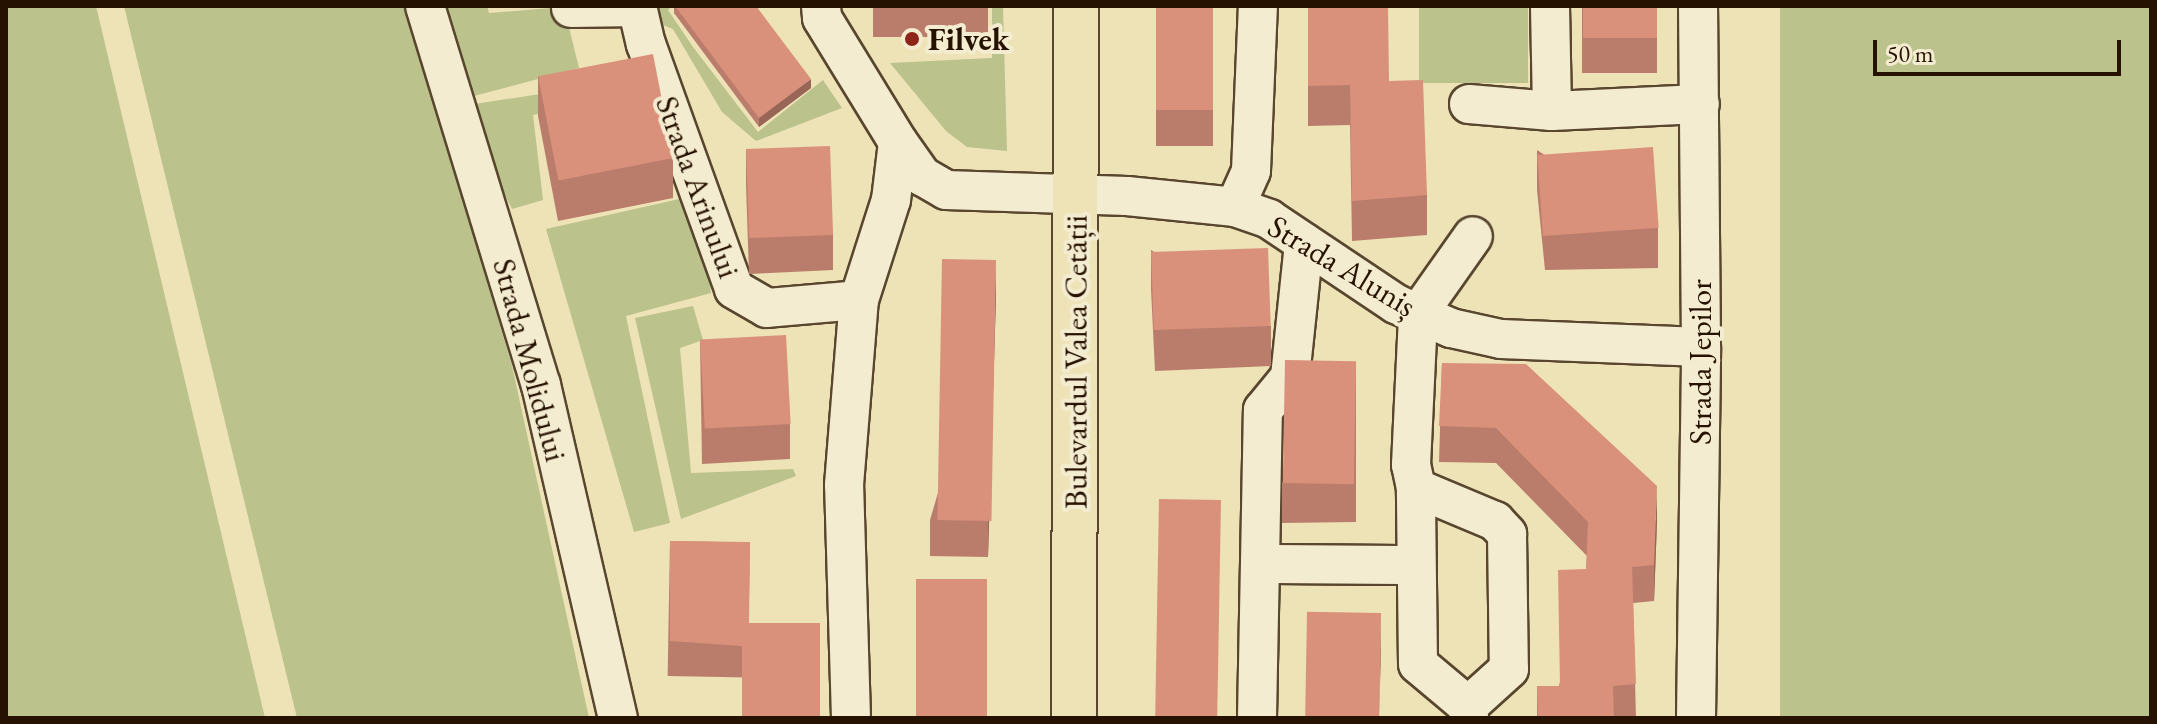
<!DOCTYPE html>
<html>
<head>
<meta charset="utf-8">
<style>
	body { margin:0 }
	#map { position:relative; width:2157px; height:724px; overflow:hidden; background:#eee2b7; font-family:"EB Garamond",serif }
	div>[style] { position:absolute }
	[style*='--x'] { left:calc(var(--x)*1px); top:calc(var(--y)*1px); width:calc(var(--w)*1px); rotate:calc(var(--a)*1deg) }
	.green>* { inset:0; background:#bbc28c; transform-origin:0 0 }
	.roads { filter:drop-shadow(2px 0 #58462e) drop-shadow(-2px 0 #58462e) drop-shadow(0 2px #58462e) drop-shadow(0 -2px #58462e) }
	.minor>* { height:38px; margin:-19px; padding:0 19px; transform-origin:19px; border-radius:19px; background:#f4ecd0 }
	.major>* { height:44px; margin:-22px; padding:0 22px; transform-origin:22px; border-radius:22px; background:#eee2b7 }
	.wall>* { inset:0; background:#bb7d6b; transform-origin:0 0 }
	.shaded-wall>* { inset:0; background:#986657 }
	.building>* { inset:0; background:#d9917c; transform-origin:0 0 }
	.dots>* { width:22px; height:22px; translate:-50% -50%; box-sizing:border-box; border:4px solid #f4ecd0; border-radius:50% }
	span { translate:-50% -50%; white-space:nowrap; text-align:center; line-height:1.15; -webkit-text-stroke:8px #f4ecd0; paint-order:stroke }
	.poi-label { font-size:32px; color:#261201; font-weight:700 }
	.left { translate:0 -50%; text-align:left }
	.street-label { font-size:32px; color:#261201 }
	.frame { position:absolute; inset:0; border:8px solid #261201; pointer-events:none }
	.scale { position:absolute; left:1873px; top:40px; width:248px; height:36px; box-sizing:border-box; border:4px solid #261201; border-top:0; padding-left:10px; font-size:24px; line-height:28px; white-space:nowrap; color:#261201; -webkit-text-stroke:6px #f4ecd0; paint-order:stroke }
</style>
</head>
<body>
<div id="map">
	<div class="green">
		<div style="clip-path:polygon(6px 6px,96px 6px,265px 718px,6px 718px)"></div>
		<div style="clip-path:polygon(124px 6px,405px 6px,512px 366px,589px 718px,297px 718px)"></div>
		<div style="clip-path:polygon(441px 6px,487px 6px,489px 13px,564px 7px,579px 68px,474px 96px)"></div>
		<div style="clip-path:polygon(645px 6px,672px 6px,668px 10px,693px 47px,758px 132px,823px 80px,842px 108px,756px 141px,722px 112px,673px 29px,648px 19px)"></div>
		<div style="clip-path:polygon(992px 6px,1003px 6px,1007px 151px,967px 147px,946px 131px,890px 63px,992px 58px)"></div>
		<div style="left:1419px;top:6px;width:109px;height:77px"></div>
		<div style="left:1780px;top:6px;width:371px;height:712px"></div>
		<div style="clip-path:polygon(650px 77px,654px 87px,533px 115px,543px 200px,512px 209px,462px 106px)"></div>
		<div style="clip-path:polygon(697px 195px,711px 293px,626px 316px,670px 523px,634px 532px,546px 229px)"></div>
		<div style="clip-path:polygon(693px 306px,703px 340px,680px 348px,691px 473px,793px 469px,796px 476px,681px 519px,635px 318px)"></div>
	</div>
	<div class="roads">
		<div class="minor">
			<div style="--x:425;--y:6;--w:396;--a:73"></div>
			<div style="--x:541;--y:385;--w:342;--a:77"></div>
			<div style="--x:637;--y:6;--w:39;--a:77"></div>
			<div style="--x:646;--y:44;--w:260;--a:70.2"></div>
			<div style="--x:734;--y:289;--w:38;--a:30"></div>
			<div style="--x:767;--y:308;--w:92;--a:-5"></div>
			<div style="--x:821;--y:6;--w:12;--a:85"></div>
			<div style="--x:822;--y:18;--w:145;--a:58.5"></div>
			<div style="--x:898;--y:142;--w:42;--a:54.8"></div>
			<div style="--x:922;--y:176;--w:28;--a:30"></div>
			<div style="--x:946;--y:190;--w:181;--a:1.9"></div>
			<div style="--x:1127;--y:196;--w:109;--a:5.8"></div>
			<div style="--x:1235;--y:207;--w:36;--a:19"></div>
			<div style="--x:1269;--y:219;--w:153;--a:33.8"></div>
			<div style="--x:1396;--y:304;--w:60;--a:23.6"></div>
			<div style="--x:1451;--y:328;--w:51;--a:12.4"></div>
			<div style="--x:1501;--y:339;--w:200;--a:2.3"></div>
			<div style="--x:1550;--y:6;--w:105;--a:88.9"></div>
			<div style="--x:1552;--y:111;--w:148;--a:-2.7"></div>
			<div style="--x:571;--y:8;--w:67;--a:-0.9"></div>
			<div style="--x:1469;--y:104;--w:83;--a:4.8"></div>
			<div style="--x:1235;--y:207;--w:39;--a:-66"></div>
			<div style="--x:1251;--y:171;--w:165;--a:-87.6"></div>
			<div style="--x:1416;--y:488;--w:86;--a:22.7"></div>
			<div style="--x:1495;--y:521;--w:18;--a:47"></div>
			<div style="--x:1507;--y:534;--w:135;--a:89.2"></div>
			<div style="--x:1509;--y:669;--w:55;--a:137.9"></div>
			<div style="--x:1468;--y:706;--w:12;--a:85"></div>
			<div style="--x:1260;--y:564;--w:154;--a:0.4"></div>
			<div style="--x:1468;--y:706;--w:65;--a:-140"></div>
			<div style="--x:1418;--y:664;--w:176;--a:-90.7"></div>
			<div style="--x:1416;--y:488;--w:24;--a:-102"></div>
			<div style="--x:1411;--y:465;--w:151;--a:-87.3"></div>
			<div style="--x:1418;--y:314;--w:95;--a:-54.8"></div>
			<div style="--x:851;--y:718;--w:233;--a:-91.7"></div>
			<div style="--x:844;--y:485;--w:186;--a:-85.4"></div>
			<div style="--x:859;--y:300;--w:105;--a:-72.3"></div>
			<div style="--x:891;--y:200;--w:58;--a:-83.1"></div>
			<div style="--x:1257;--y:718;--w:308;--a:-88.9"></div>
			<div style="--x:1263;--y:410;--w:43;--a:-50.7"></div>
			<div style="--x:1290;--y:377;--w:135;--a:-84"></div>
			<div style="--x:1696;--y:718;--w:371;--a:-89.2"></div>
			<div style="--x:1701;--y:347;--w:341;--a:-90.5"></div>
		</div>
		<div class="major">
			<div style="--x:1074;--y:718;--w:712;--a:-89.84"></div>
		</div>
	</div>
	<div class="wall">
		<div style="clip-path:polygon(674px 6px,756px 6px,811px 88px,759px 127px,674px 13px)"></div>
		<div style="left:873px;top:6px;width:115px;height:31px"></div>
		<div style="left:1156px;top:6px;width:57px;height:140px"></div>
		<div style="clip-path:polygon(1308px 6px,1389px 81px,1427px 195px,1427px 235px,1352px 241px,1350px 125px,1308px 126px)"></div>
		<div style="left:1582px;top:6px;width:75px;height:67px"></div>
		<div style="clip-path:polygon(538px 76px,673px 158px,673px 198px,558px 221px,538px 116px)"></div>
		<div style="clip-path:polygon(746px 150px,833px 235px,833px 270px,749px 274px,746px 185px)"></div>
		<div style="clip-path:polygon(1537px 150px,1658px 228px,1658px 268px,1545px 270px,1537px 190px)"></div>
		<div style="clip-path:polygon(1151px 250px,1271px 326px,1271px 366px,1155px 371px,1151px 289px)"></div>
		<div style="clip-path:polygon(996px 296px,988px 557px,930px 556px,930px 520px)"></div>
		<div style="clip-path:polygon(700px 341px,790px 424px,790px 459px,702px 464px)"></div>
		<div style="clip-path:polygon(1356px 361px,1356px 522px,1282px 523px,1282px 483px)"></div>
		<div style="clip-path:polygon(1442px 363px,1657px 522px,1654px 601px,1633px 603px,1636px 718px,1537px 718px,1537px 686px,1559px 686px,1586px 569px,1587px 556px,1496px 463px,1439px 462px)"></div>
		<div style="left:670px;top:541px;width:80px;height:135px;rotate:1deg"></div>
	</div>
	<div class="shaded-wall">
		<div style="clip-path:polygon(811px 79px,811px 88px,759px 127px,759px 118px)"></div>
		<div style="clip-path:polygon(996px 260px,996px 296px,988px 557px,988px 522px)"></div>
		<div style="clip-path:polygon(1657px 486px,1657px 522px,1654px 601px,1654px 565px)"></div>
		<div style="clip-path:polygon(1381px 613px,1381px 652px,1379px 718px)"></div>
	</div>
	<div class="building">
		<div style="clip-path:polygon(675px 6px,756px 6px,811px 79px,759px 118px)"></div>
		<div style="left:1156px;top:6px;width:57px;height:104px"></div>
		<div style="clip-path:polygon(1308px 6px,1388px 6px,1389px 81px,1423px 80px,1427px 195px,1352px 201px,1350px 85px,1308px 86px)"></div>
		<div style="left:1583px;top:6px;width:74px;height:32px"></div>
		<div style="left:653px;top:54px;width:106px;height:117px;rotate:79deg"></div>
		<div style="left:830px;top:146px;width:89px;height:84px;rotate:88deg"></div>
		<div style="left:1653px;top:147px;width:81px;height:116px;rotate:86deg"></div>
		<div style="left:1268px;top:248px;width:78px;height:117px;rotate:88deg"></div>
		<div style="left:942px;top:259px;width:54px;height:261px;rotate:1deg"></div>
		<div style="left:786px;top:335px;width:89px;height:86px;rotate:87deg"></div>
		<div style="left:1285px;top:360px;width:71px;height:123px;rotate:1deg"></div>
		<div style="clip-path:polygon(1442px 363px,1526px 364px,1657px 486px,1654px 565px,1632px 567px,1636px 684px,1613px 686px,1614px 718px,1538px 718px,1537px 686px,1560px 686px,1558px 570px,1586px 569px,1588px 522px,1496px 428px,1439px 426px)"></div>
		<div style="left:1159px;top:499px;width:62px;height:219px;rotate:1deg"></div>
		<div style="clip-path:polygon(670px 541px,750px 542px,749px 623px,820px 623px,820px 718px,742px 718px,742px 646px,670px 641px)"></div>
		<div style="left:916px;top:579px;width:71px;height:139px"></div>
		<div style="left:1381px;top:613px;width:105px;height:74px;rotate:91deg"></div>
	</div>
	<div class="dots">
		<div style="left:912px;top:39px;background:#8f2418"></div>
	</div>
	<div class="poi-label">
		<span class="left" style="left:928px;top:39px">Filvek</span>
	</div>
	<div class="street-label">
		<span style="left:698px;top:187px;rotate:70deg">Strada Arinului</span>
		<span style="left:1342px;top:266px;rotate:31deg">Strada Aluniș</span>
		<span style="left:530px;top:360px;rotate:75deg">Strada Molidului</span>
		<span style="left:1076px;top:362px;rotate:-90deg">Bulevardul Valea Cetății</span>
		<span style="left:1700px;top:362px;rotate:-90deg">Strada Jepilor</span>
	</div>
	<div class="frame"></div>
	<div class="scale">50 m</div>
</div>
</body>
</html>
